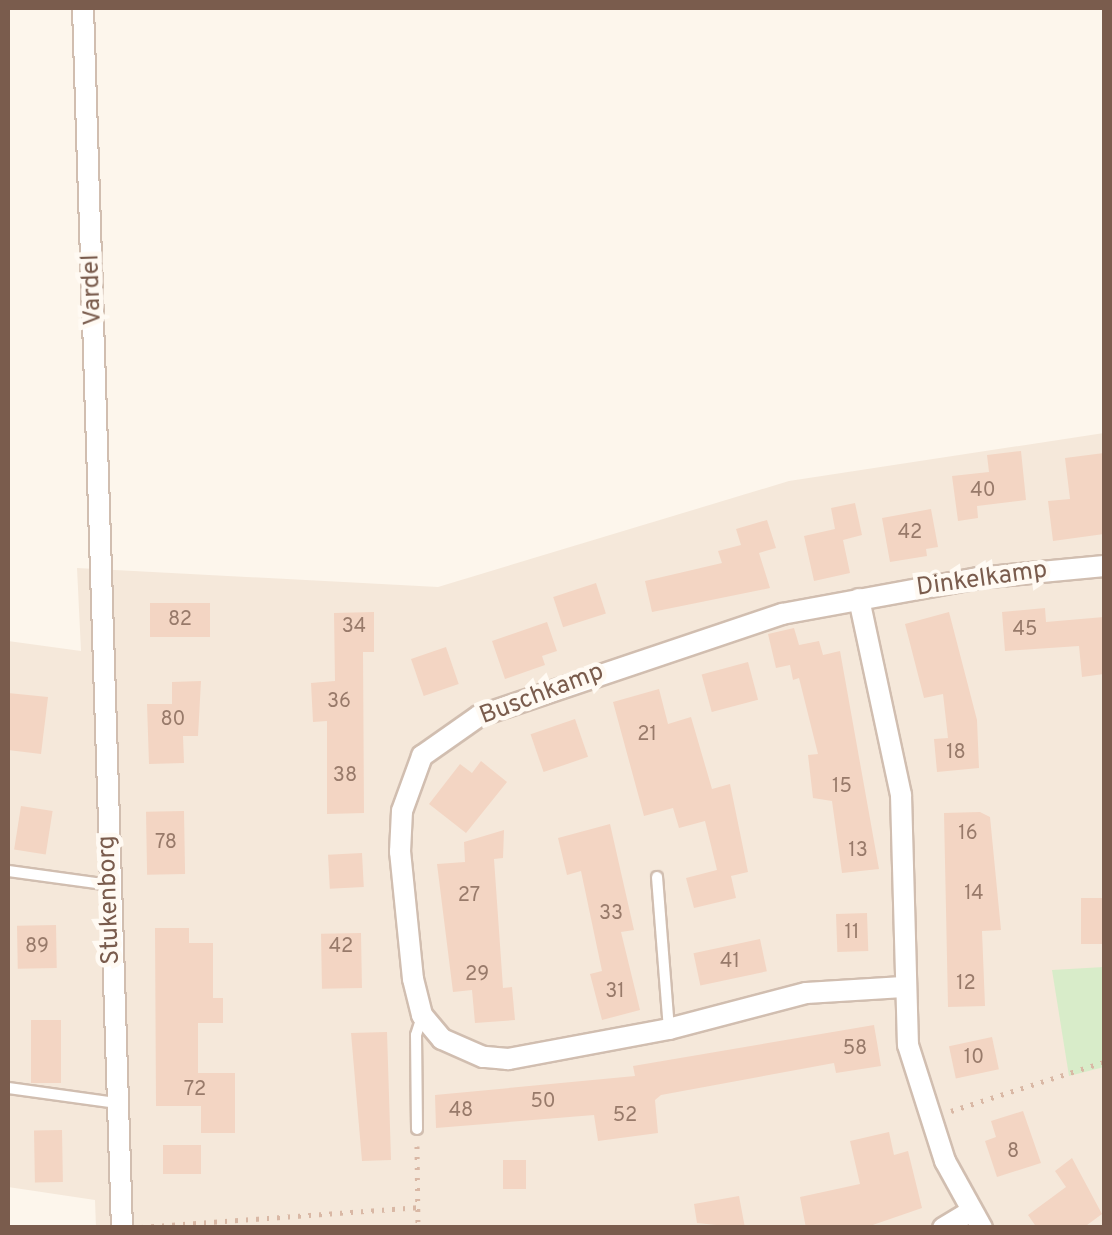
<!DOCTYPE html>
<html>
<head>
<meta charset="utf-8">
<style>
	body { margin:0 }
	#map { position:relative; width:1112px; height:1235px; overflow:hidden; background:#fdf6ec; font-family:Overpass,sans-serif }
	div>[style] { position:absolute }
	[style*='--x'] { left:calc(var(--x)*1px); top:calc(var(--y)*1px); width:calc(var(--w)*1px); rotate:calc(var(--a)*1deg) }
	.residential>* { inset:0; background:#f5e8da }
	.green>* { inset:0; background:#d8ecc9 }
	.building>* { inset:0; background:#f3d5c3; transform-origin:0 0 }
	.path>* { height:5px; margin-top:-2.5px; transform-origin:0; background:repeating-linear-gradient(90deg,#d9b8a5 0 2.5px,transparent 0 10.5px) }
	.roads { filter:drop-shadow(2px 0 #d1beb0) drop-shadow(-2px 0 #d1beb0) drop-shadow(0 2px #d1beb0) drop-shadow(0 -2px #d1beb0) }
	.lane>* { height:10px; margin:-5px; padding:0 5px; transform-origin:5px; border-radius:5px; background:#fff }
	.street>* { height:20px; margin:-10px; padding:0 10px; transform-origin:10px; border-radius:10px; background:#fff }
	span { translate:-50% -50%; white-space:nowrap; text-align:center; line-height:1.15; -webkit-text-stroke:9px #fffaf3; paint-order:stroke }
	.number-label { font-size:20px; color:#987a6a }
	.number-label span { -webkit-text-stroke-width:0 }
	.street-label { font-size:25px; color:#7a5c4d }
	.frame { position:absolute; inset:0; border:10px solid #7a5c4d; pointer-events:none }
</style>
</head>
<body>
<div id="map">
	<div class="residential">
		<div style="clip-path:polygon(1104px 433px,1104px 1227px,96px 1228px,95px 1200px,8px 1187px,8px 641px,81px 651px,77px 568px,438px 587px,789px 481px)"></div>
	</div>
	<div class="green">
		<div style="clip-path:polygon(1104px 967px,1104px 1067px,1069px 1076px,1052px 970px)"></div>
	</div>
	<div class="building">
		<div style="clip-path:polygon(1021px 451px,1026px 500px,977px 506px,978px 518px,958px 521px,952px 476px,989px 472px,987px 455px)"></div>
		<div style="clip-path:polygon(1104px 453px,1104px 534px,1053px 541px,1048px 501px,1070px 499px,1065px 458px)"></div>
		<div style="clip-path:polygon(855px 503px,862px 535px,843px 540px,850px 573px,814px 581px,804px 536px,835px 529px,831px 508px)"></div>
		<div style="clip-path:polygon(931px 509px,938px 547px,926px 549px,927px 556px,890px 562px,882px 518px)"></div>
		<div style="clip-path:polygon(767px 520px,776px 548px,759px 553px,770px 588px,652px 612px,645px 581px,722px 563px,718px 551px,741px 545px,736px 529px)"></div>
		<div style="left:596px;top:583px;width:32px;height:45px;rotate:72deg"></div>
		<div style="left:150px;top:603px;width:60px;height:34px"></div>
		<div style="clip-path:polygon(1045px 608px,1046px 622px,1104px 617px,1104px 674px,1082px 677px,1079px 646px,1005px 651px,1002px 612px)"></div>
		<div style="clip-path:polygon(374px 612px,374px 652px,363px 652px,364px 813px,327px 814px,327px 721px,313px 722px,311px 683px,335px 681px,334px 613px)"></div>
		<div style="clip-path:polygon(949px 612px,977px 720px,979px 768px,937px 772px,934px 739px,948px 738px,943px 694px,924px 698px,905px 624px)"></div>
		<div style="clip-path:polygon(547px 622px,557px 651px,542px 656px,545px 665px,505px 679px,492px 641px)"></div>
		<div style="clip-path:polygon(794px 628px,799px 645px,819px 641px,823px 655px,840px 651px,879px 869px,842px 873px,832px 801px,813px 798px,808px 755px,818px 754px,799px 678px,793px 680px,790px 665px,776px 668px,768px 634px)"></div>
		<div style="left:446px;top:647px;width:39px;height:37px;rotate:71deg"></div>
		<div style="left:748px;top:662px;width:39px;height:48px;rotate:75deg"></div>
		<div style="clip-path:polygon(201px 681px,198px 736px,183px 736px,184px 763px,149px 764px,147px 704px,172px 704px,172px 682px)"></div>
		<div style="clip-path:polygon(659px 689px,668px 724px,691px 717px,712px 789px,730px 784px,748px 872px,731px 876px,736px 898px,694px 908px,686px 878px,717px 870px,705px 821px,679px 828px,673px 808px,644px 816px,613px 702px)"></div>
		<div style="clip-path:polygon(8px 693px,48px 697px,41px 754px,8px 750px)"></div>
		<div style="left:575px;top:719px;width:40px;height:47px;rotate:71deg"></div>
		<div style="clip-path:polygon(481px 761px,507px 782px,466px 833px,429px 804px,460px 764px,472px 773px)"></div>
		<div style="left:21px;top:806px;width:32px;height:44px;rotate:9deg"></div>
		<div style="left:184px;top:811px;width:63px;height:38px;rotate:89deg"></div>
		<div style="clip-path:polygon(980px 812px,990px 817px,1001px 930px,982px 931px,985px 1006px,948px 1007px,944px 813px)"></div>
		<div style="clip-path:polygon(610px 824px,634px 930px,621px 932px,640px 1010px,602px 1020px,590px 974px,602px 971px,581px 871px,567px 875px,558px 838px)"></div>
		<div style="clip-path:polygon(504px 830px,503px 858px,494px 859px,503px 988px,512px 987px,515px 1020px,475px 1023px,472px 990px,453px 992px,437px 864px,465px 862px,464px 842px)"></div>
		<div style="left:362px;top:853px;width:34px;height:34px;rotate:87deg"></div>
		<div style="left:1104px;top:898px;width:46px;height:23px;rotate:90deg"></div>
		<div style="left:867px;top:913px;width:38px;height:31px;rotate:88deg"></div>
		<div style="left:56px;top:925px;width:43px;height:39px;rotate:89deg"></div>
		<div style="clip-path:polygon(155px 928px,189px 928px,189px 943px,213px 943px,213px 998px,223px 998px,223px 1023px,198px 1023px,198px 1073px,235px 1073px,235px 1133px,201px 1133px,201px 1106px,156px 1106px)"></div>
		<div style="left:361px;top:933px;width:55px;height:40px;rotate:89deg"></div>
		<div style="left:760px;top:939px;width:33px;height:68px;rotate:78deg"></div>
		<div style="left:31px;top:1020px;width:30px;height:63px"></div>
		<div style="clip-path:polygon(874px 1025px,881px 1066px,836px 1073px,834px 1063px,661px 1095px,655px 1100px,658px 1133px,598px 1141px,594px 1115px,436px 1128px,435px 1095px,635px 1076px,633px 1066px)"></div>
		<div style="clip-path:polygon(387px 1032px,391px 1160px,362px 1161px,351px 1033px)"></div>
		<div style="left:992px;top:1037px;width:33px;height:44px;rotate:78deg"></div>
		<div style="clip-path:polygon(1023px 1111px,1041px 1163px,997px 1177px,985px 1141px,996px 1137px,991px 1121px)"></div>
		<div style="left:62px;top:1130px;width:52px;height:28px;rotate:89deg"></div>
		<div style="clip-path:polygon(889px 1132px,894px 1155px,908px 1151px,922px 1208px,864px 1228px,806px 1228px,800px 1197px,860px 1184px,850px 1141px)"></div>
		<div style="left:163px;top:1145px;width:38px;height:29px"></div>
		<div style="clip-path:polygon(1072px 1158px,1102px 1214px,1083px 1228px,1037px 1228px,1028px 1215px,1066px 1187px,1055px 1171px)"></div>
		<div style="left:503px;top:1160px;width:23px;height:29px"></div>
		<div style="clip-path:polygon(739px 1196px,745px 1228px,697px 1223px,694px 1204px)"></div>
	</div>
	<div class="path">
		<div style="--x:951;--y:1111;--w:161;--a:-17.8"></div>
		<div style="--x:417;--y:1146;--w:82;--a:89.3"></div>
		<div style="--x:141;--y:1227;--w:277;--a:-4.1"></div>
	</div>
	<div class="roads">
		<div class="lane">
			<div style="--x:8;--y:871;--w:103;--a:7.8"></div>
			<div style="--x:657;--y:877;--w:151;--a:85.5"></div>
			<div style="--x:8;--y:1088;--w:109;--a:7.9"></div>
			<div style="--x:417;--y:1129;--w:94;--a:-90.6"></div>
			<div style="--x:416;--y:1035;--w:20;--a:-72"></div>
		</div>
		<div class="street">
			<div style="--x:83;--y:8;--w:1221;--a:88.17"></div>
			<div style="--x:859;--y:599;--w:200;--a:77.9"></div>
			<div style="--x:901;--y:795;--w:250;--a:88.4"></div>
			<div style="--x:908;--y:1045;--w:122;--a:72.3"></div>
			<div style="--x:945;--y:1161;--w:77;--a:61.1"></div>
			<div style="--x:903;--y:987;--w:97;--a:176.5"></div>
			<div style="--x:806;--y:993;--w:142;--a:165.3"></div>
			<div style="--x:669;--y:1029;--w:164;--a:169.4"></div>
			<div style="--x:508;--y:1059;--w:25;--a:-175"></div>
			<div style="--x:483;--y:1057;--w:45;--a:-156.3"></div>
			<div style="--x:442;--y:1039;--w:31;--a:-130"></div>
			<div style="--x:422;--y:1015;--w:37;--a:-104"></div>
			<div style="--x:413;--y:979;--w:128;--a:-95.8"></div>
			<div style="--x:400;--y:852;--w:41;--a:-87.2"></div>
			<div style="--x:402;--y:811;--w:59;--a:-70"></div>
			<div style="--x:422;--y:756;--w:70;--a:-35.1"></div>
			<div style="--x:479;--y:716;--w:320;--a:-18.6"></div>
			<div style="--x:782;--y:614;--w:199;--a:-10.4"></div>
			<div style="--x:978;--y:578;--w:127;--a:-5.4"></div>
			<div style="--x:943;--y:1228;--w:31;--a:-31"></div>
		</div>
	</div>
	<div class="number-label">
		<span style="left:983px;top:491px">40</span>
		<span style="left:910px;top:533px">42</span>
		<span style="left:180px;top:620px">82</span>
		<span style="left:354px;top:627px">34</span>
		<span style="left:1025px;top:630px">45</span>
		<span style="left:339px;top:702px">36</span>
		<span style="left:173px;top:720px">80</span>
		<span style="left:647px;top:735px">21</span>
		<span style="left:956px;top:753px">18</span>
		<span style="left:345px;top:776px">38</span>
		<span style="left:842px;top:787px">15</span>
		<span style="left:968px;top:834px">16</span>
		<span style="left:166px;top:843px">78</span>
		<span style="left:858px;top:851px">13</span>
		<span style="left:974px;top:894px">14</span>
		<span style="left:469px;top:896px">27</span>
		<span style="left:611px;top:914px">33</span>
		<span style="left:852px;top:933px">11</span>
		<span style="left:37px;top:947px">89</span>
		<span style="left:341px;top:947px">42</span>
		<span style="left:730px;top:962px">41</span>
		<span style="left:477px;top:975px">29</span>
		<span style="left:966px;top:984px">12</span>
		<span style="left:615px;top:992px">31</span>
		<span style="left:855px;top:1049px">58</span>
		<span style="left:974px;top:1058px">10</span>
		<span style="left:195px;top:1090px">72</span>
		<span style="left:543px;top:1102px">50</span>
		<span style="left:461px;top:1111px">48</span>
		<span style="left:625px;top:1116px">52</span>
		<span style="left:1013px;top:1152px">8</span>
	</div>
	<div class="street-label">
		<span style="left:93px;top:290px;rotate:-92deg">Vardel</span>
		<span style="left:982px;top:580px;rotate:-8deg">Dinkelkamp</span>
		<span style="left:542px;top:695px;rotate:-21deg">Buschkamp</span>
		<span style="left:110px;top:900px;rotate:-92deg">Stukenborg</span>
	</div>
	<div class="frame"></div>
</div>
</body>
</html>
